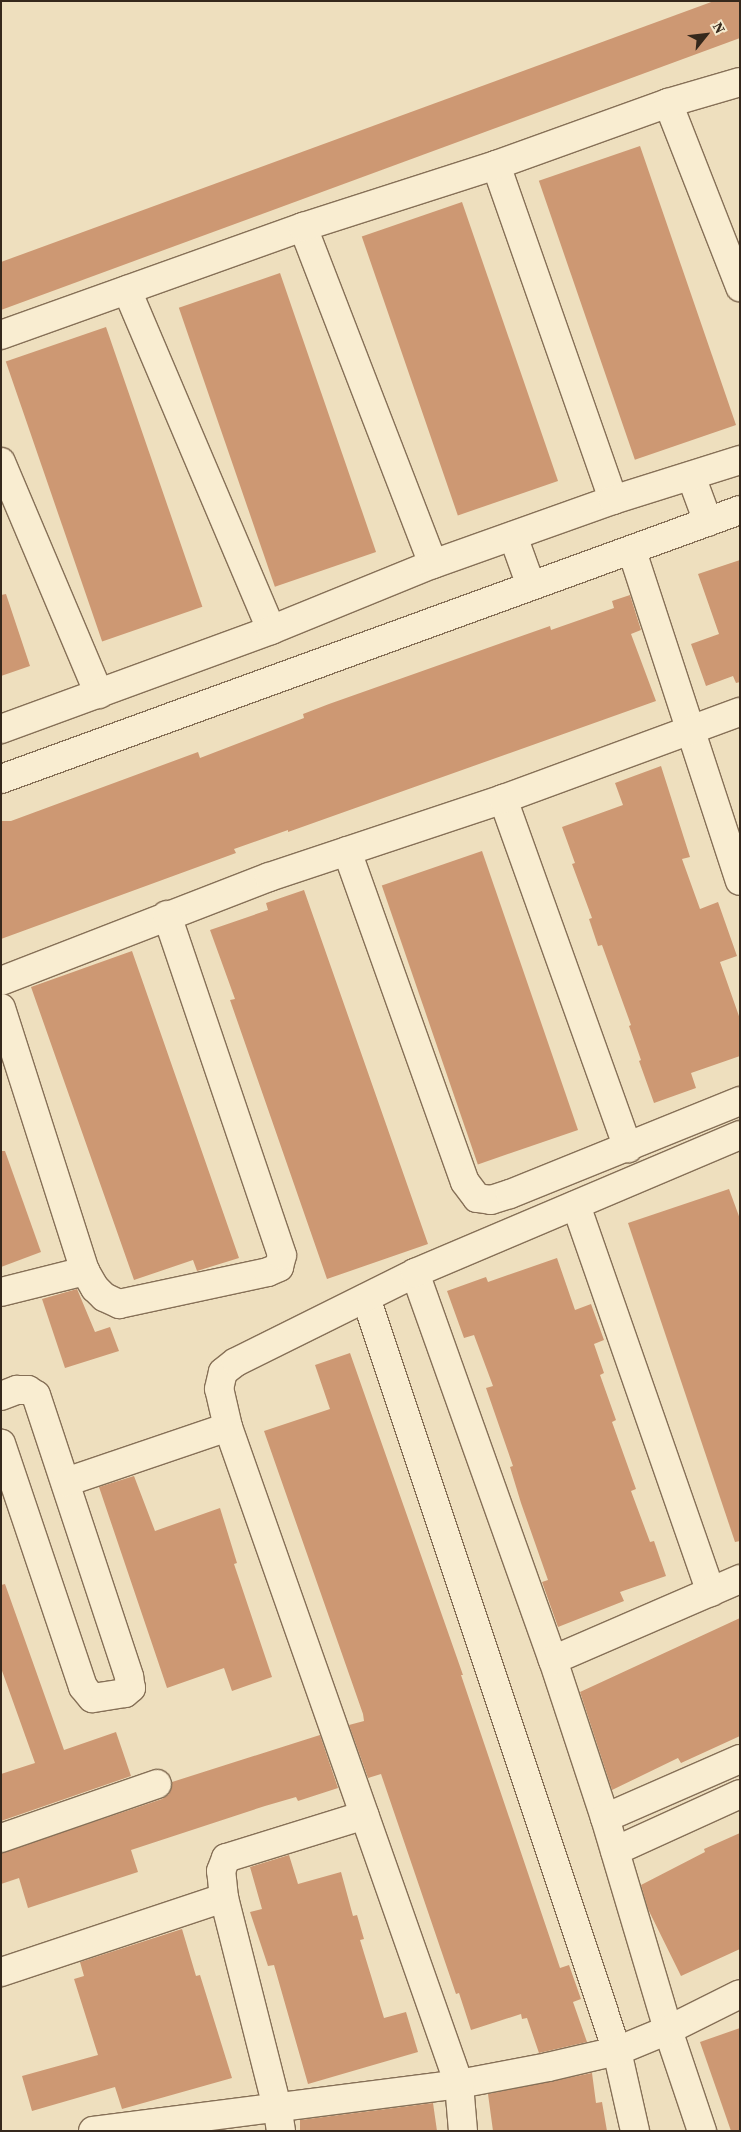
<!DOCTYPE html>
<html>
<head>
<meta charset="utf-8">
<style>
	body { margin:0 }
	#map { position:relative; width:741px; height:2132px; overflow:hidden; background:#eedfbe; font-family:"Source Serif 4",serif }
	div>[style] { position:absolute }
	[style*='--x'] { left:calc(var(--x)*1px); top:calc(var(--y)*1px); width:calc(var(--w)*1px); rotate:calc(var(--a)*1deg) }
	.building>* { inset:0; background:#cd9873; transform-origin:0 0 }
	.roads { filter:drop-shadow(1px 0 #867057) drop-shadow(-1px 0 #867057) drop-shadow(0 1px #867057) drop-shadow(0 -1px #867057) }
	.minor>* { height:28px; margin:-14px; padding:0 14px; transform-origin:14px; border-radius:14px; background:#f9edd1 }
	span { translate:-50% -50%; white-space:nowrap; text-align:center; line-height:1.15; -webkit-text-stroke:4.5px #f5eace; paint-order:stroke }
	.frame { position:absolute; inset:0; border:2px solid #35281c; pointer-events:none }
	.north { position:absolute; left:681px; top:10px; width:50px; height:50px; -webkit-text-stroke:4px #f5eace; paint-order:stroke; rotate:61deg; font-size:14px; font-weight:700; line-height:20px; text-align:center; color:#35281c }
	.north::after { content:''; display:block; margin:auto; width:18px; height:22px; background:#35281c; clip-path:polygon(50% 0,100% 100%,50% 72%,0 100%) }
</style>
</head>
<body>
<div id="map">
	<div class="building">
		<div style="clip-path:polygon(714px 1px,740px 1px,740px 38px,1px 310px,1px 262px)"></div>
		<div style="left:640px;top:146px;width:295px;height:107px;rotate:71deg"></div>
		<div style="left:462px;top:202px;width:295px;height:106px;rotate:71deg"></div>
		<div style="left:280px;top:273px;width:295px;height:107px;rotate:71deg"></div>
		<div style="left:106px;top:327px;width:296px;height:106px;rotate:71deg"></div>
		<div style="clip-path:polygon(740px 560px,740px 682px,736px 683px,733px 676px,706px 686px,691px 644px,719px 634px,698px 574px)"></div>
		<div style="clip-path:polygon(6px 594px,30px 666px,1px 676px,1px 595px)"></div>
		<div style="clip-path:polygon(630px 595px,641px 630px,631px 634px,656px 701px,288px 832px,288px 830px,234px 849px,236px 853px,1px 939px,1px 821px,11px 821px,198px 752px,200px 758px,304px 718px,303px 714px,329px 704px,550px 626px,551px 630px,614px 608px,612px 601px)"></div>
		<div style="clip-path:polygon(661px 766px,690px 857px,682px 859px,700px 909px,718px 902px,737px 956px,720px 962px,740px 1019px,740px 1056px,691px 1073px,696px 1088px,654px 1103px,639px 1061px,641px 1060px,629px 1026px,631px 1025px,602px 945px,598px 946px,589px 919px,592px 918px,572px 864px,575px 863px,562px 827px,623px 805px,615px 783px)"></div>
		<div style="left:482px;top:851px;width:295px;height:106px;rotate:71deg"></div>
		<div style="clip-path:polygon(304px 890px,428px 1244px,327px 1279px,230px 1000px,235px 999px,210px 930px,268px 910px,266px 903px)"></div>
		<div style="clip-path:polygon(132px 951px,239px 1258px,197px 1271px,193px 1260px,134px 1280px,31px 987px)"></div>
		<div style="clip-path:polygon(1px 1151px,5px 1151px,41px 1252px,1px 1267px)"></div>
		<div style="clip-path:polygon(729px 1189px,740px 1219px,740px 1541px,735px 1542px,628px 1223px)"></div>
		<div style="clip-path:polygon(557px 1258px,575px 1310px,591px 1304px,604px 1340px,594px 1344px,604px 1373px,600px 1375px,616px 1420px,612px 1422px,636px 1489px,631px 1491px,650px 1542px,654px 1541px,666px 1576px,620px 1592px,624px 1601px,558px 1627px,542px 1582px,548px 1580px,521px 1503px,510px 1467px,513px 1466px,486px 1388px,493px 1386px,474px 1335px,464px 1338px,447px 1291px,486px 1277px,488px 1282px)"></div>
		<div style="clip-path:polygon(77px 1289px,95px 1332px,110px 1327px,119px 1351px,65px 1368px,42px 1299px)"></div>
		<div style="clip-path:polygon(350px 1353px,463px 1675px,461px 1675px,560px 1968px,569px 1965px,581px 1999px,573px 2002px,587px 2042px,539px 2053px,527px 2018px,522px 2019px,521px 2014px,471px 2030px,459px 1993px,456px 1994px,381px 1774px,368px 1778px,349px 1725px,364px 1721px,363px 1714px,264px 1431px,330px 1409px,315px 1365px)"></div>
		<div style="clip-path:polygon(134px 1476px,155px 1531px,220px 1508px,237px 1563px,234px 1564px,272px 1677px,232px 1691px,224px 1668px,167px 1688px,99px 1487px)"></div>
		<div style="clip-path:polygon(5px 1584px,64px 1750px,116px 1732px,131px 1776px,1px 1821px,1px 1774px,35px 1763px,1px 1668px,1px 1585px)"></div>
		<div style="clip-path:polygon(740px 1618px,740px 1736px,681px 1763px,678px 1758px,612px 1790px,580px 1692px)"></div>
		<div style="clip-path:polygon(320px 1735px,338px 1788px,298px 1801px,296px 1797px,265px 1806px,131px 1850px,138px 1872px,28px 1908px,19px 1878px,1px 1884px,1px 1853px,162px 1799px,169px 1794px,172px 1782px)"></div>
		<div style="clip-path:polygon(740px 1833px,740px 1949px,681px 1976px,648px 1909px,641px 1885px,705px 1852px,704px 1849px)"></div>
		<div style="clip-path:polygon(289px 1855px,298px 1884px,341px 1872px,353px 1916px,357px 1915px,364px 1939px,360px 1940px,384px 2018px,406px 2012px,418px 2052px,308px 2084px,274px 1965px,268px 1966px,250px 1912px,262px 1909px,250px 1867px)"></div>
		<div style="clip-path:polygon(182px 1929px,196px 1976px,200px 1975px,232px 2078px,122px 2109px,115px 2087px,32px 2111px,22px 2076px,98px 2055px,74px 1979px,84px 1976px,80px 1962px)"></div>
		<div style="clip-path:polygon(740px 2028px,740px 2131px,731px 2131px,700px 2042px)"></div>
		<div style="clip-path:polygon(592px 2073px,596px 2103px,602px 2102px,607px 2131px,493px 2131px,488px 2094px)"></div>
		<div style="clip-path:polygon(433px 2103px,437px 2131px,300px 2131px,300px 2120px)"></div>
	</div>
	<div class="roads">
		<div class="minor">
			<div style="--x:668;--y:103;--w:198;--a:68.6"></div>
			<div style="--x:496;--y:165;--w:355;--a:70.7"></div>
			<div style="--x:303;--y:227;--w:361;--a:68.9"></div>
			<div style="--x:127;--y:290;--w:369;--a:67"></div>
			<div style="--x:1;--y:335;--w:321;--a:-19.7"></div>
			<div style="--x:303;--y:227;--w:203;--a:-17.8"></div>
			<div style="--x:496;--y:165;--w:183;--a:-19.8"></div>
			<div style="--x:668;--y:103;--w:75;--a:-16.3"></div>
			<div style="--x:1;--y:462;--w:252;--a:67.1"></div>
			<div style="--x:691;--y:476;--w:49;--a:69.7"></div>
			<div style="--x:513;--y:536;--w:53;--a:70.2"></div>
			<div style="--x:632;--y:551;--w:347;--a:71.9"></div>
			<div style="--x:1;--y:729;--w:288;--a:-20.1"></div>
			<div style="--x:271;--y:630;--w:175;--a:-22.2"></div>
			<div style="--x:433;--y:564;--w:191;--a:-19.6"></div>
			<div style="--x:613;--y:500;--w:133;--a:-17.5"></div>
			<div style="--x:1;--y:779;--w:786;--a:-20"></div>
			<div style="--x:503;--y:799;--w:371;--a:70.3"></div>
			<div style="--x:347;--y:851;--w:351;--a:70.4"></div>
			<div style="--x:465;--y:1182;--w:20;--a:53"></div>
			<div style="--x:477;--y:1198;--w:14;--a:8"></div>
			<div style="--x:491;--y:1200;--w:20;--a:-18"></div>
			<div style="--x:510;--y:1194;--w:248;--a:-22"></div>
			<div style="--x:1;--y:981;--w:287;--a:-21.2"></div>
			<div style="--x:269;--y:877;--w:247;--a:-18.4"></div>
			<div style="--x:503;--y:799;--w:252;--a:-20.2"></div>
			<div style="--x:1;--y:1008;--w:276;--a:72.3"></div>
			<div style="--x:85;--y:1271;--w:20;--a:60"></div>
			<div style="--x:95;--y:1288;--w:13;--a:45"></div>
			<div style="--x:104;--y:1297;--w:17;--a:25"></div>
			<div style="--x:119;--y:1304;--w:152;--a:-12.1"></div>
			<div style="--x:268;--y:1272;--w:12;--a:-24"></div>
			<div style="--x:279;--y:1267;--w:12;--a:-76"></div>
			<div style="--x:282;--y:1255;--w:359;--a:-108.7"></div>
			<div style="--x:576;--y:1205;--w:410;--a:70.8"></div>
			<div style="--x:415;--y:1273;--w:411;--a:70.4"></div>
			<div style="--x:553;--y:1660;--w:166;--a:71.8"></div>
			<div style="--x:605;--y:1818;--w:221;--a:73.4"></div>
			<div style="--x:668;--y:2030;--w:107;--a:71.4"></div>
			<div style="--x:1;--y:1292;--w:87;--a:-14"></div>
			<div style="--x:366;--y:1298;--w:794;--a:71.57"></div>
			<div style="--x:617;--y:2051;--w:82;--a:77.3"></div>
			<div style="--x:1;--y:1396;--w:17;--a:-21"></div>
			<div style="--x:17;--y:1390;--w:11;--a:0"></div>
			<div style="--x:28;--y:1390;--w:9;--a:32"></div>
			<div style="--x:36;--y:1395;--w:297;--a:71.7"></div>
			<div style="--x:129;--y:1677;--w:11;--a:80"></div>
			<div style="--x:131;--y:1688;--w:8;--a:140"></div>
			<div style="--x:125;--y:1693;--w:33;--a:171"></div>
			<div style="--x:92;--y:1698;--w:14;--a:-129"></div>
			<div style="--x:83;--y:1687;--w:257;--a:-108.6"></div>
			<div style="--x:66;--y:1482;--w:171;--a:-18.8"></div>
			<div style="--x:553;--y:1660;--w:204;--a:-23.4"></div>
			<div style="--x:605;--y:1818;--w:147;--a:-23.6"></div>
			<div style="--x:1;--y:1838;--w:165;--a:-19.1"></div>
			<div style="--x:615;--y:1851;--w:137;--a:-24.5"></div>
			<div style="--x:1;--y:1972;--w:235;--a:-18.4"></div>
			<div style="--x:93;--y:2131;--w:369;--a:-7.3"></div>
			<div style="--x:459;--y:2084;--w:91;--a:-10.8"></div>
			<div style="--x:548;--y:2067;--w:71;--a:-13.1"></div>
			<div style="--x:617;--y:2051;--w:55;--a:-22.4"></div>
			<div style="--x:668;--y:2030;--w:80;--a:-26.6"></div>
			<div style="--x:281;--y:2131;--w:24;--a:-99"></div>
			<div style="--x:277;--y:2107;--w:216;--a:-104.2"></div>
			<div style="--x:224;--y:1898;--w:27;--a:-96"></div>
			<div style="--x:221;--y:1871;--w:14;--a:-69"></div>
			<div style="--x:226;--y:1858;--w:145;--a:-17.2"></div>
			<div style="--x:463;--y:2131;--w:47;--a:-94.9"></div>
			<div style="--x:459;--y:2084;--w:696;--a:-109.37"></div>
			<div style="--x:228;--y:1427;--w:39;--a:-103"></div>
			<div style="--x:219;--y:1389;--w:17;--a:-77"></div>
			<div style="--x:223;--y:1372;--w:16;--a:-38"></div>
			<div style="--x:236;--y:1362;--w:200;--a:-26.4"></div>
			<div style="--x:415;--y:1273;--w:353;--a:-23"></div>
		</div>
	</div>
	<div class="frame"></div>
	<div class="north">N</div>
</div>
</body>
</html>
